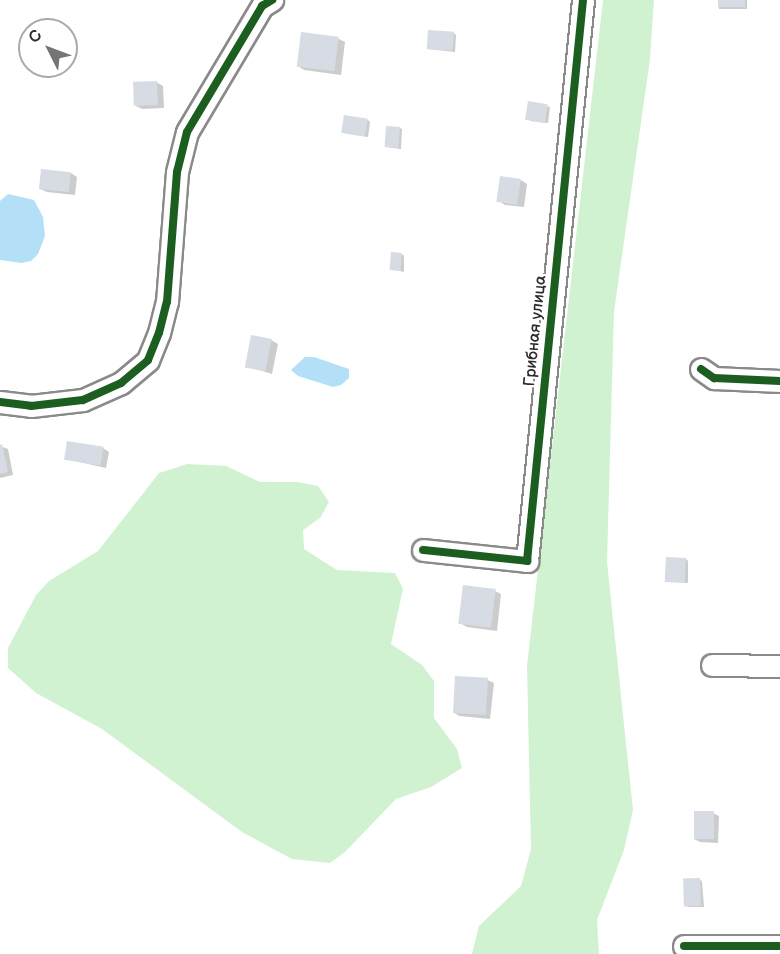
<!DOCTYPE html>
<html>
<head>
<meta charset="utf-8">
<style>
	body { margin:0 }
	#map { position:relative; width:780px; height:954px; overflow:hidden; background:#fff; font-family:"Balsamiq Sans",sans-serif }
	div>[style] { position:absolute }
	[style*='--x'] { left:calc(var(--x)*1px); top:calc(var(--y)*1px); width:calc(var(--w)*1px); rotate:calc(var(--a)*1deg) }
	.green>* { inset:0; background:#d1f2d1 }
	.water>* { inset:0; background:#b3e0f7 }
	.shadow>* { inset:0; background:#0003; transform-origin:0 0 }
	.building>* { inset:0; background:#d7dbe4; transform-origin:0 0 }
	.roads { filter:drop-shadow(2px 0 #8a8a8a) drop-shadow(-2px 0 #8a8a8a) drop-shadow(0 2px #8a8a8a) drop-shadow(0 -2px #8a8a8a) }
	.minor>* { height:21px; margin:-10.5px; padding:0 10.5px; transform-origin:10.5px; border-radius:10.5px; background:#fff }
	.cycleway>* { height:8px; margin:-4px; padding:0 4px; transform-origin:4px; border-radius:4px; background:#1b5e20 }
	span { translate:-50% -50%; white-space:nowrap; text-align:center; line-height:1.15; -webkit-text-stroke:4.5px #fff; paint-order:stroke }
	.street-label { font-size:16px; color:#2b2b2b }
	.north { position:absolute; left:18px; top:18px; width:60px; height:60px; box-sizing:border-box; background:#fff; border:2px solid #aaa; border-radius:50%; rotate:312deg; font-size:16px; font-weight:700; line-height:24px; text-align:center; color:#2b2b2b }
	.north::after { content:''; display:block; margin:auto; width:21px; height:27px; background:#757575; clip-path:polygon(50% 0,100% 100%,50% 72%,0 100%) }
</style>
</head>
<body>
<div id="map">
	<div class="green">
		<div style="clip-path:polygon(603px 0,654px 0,650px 59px,614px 312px,607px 562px,633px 810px,624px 850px,597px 920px,599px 954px,472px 954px,479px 926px,521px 886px,531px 849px,527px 666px)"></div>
		<div style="clip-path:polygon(187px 464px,226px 466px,260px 482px,297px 482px,318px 486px,329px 502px,320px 518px,303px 530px,304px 549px,337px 570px,395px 573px,403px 589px,391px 644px,422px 665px,434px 681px,434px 718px,457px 749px,462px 768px,431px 787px,396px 799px,345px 852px,330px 863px,292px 859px,242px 832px,102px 729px,36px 693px,8px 668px,8px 648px,36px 595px,49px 581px,98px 551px,159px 473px)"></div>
	</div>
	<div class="water">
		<div style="clip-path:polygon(8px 194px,34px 200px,43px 217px,45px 236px,38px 254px,31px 261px,22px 263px,0 260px,0 201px)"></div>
		<div style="clip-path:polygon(305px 357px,314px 357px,349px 369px,349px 378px,341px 385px,333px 387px,298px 376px,291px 370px)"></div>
	</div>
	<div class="shadow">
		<div style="left:719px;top:0;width:28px;height:9px"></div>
		<div style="clip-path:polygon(454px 33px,456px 35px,455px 52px,428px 49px)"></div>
		<div style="clip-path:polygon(302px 34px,339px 39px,345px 42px,341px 75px,304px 70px,298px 66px)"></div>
		<div style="clip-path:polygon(156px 82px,163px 86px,164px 108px,142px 109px,136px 106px)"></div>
		<div style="clip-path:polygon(530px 103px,550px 107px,548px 123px,530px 121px)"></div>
		<div style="clip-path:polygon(368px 120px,370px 122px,368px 137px,343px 133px)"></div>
		<div style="clip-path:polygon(400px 128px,402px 129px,401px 149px,386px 147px)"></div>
		<div style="clip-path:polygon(71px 173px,77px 177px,75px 195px,47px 192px,40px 189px)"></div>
		<div style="clip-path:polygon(521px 180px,527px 184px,524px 207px,505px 205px,499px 201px)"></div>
		<div style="clip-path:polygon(402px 254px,404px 256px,404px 272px,391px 269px)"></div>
		<div style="clip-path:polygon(271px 340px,278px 344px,272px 374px,246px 366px)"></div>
		<div style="clip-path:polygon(0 446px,8px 449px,13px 475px,0 478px)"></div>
		<div style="clip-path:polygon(103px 448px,109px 452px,106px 468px,66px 459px)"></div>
		<div style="clip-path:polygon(686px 559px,688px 561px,688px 583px,667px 581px)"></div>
		<div style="clip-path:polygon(495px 591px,501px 594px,497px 631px,467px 627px,460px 623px)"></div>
		<div style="clip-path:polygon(487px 680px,494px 683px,490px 719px,459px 716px,453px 712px)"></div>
		<div style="clip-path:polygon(713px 813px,719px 816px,718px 843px,700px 842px,694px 839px)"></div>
		<div style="clip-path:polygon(700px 880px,702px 881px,704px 907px,688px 907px,686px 906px)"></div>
	</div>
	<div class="building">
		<div style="left:718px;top:0;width:27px;height:7px"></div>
		<div style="left:428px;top:30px;width:26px;height:19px;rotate:4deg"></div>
		<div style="left:301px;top:32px;width:38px;height:35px;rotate:7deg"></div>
		<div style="left:157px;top:81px;width:24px;height:24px;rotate:88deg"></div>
		<div style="left:528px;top:101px;width:20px;height:19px;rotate:9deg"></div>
		<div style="left:344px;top:115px;width:24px;height:18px;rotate:9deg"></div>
		<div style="left:386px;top:126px;width:14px;height:21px;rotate:4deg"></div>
		<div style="left:41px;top:169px;width:30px;height:20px;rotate:6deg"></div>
		<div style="left:500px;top:176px;width:21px;height:26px;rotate:8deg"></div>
		<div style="left:391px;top:252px;width:11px;height:18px;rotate:5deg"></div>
		<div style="left:251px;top:335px;width:21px;height:33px;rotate:11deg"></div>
		<div style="left:67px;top:441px;width:37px;height:19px;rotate:9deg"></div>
		<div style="clip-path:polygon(2px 444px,8px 472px,0 474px,0 445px)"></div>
		<div style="left:666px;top:557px;width:20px;height:25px;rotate:3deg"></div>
		<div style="left:463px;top:585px;width:33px;height:39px;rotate:7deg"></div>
		<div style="left:455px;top:676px;width:33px;height:37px;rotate:3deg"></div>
		<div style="left:694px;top:811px;width:20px;height:28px"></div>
		<div style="left:700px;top:878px;width:28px;height:17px;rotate:88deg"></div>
	</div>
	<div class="roads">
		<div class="minor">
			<div style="--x:701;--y:369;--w:16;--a:35"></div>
			<div style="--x:714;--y:378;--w:66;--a:2.6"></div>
			<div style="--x:0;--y:402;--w:31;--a:7"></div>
			<div style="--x:31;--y:406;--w:52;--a:-6.6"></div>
			<div style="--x:83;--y:400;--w:42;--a:-24.1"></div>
			<div style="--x:121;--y:383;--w:35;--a:-40"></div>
			<div style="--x:148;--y:360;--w:29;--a:-68"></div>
			<div style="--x:159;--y:333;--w:32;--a:-76"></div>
			<div style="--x:167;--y:302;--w:130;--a:-85.6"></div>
			<div style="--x:177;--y:172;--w:41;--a:-76"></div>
			<div style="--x:187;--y:132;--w:147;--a:-59.2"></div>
			<div style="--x:262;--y:6;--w:12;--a:-31"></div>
			<div style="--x:423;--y:550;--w:105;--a:6"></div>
			<div style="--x:527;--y:561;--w:564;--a:-84.3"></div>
			<div style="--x:712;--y:665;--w:68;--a:0.8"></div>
			<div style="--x:684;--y:946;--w:96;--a:0"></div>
		</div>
	</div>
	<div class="cycleway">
		<div style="--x:701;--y:369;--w:16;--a:35"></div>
		<div style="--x:714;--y:378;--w:66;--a:2.6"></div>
		<div style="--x:0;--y:402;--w:31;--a:7"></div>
		<div style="--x:31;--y:406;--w:52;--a:-6.6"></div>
		<div style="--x:83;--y:400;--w:42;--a:-24.1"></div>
		<div style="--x:121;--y:383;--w:35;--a:-40"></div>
		<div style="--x:148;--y:360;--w:29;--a:-68"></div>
		<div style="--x:159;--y:333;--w:32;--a:-76"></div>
		<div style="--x:167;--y:302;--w:130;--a:-85.6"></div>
		<div style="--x:177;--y:172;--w:41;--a:-76"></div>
		<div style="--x:187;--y:132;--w:147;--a:-59.2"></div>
		<div style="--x:262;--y:6;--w:12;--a:-31"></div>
		<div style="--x:423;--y:550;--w:105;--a:6"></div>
		<div style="--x:527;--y:561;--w:564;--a:-84.3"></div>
		<div style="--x:684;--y:946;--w:96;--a:0"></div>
	</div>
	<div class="street-label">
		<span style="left:536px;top:331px;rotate:-84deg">Грибная улица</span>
	</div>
	<div class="north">С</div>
</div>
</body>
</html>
